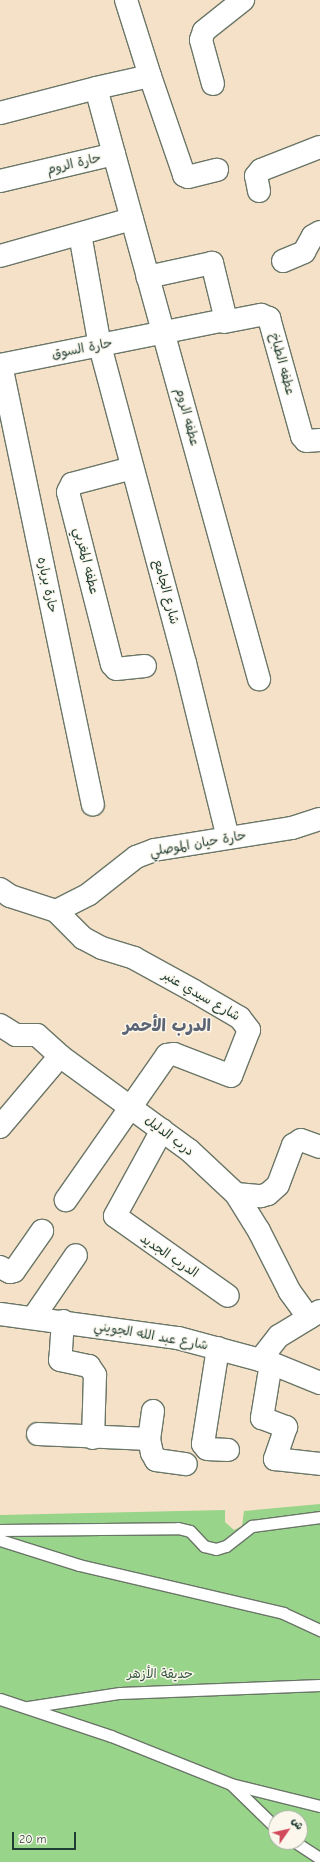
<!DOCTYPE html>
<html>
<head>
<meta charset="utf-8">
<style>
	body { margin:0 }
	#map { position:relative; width:320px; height:1862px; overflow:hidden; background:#f5e1c7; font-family:"Comic Neue","Playpen Sans Arabic",sans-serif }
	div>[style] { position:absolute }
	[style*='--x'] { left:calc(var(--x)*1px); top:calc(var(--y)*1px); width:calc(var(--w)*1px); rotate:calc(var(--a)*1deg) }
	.green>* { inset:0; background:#98d58a }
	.roads { filter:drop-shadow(1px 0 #6a7667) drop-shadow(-1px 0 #6a7667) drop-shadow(0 1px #6a7667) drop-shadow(0 -1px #6a7667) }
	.lane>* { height:11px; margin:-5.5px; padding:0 5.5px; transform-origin:5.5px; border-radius:5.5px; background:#fff }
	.street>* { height:22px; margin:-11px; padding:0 11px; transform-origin:11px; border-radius:11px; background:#fff }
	span { translate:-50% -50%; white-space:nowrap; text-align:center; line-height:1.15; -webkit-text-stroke:3px #fbf7ec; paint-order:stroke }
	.street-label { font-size:13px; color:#1f3d34 }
	.park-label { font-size:13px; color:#375b45 }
	.district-label { font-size:17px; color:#5d6575; font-weight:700 }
	.north { position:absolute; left:268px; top:1810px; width:40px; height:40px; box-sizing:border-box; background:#fbf7ec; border:1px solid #a3ada2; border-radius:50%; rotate:56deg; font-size:11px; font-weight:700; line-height:16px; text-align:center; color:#1f3d34 }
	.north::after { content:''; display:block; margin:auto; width:14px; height:18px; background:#d1495b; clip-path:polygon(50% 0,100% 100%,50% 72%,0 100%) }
	.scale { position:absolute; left:12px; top:1832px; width:64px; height:18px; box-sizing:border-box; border:2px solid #1f3d34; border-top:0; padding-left:5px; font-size:12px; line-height:14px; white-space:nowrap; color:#1f3d34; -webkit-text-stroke:3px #fbf7ec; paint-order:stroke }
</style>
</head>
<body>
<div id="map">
	<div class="green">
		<div style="clip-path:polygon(evenodd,320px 1504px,320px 1862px,0 1862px,0 1515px,225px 1510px,225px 1522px,234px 1530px,242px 1526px,244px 1511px,320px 1504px,276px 1818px,300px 1818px,300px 1842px,276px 1842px,276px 1818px)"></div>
	</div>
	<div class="roads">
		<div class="lane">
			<div style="--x:0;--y:1530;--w:178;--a:-0.6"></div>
			<div style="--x:178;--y:1528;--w:12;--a:14"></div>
			<div style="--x:190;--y:1531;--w:21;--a:47"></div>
			<div style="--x:204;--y:1546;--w:12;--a:14"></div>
			<div style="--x:216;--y:1549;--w:10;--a:-17"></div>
			<div style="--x:226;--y:1546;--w:33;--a:-38"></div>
			<div style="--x:252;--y:1526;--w:69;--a:-7.5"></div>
			<div style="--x:0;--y:1540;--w:83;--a:17.6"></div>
			<div style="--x:79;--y:1565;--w:210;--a:13.2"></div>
			<div style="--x:283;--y:1613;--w:41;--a:24.7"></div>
			<div style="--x:0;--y:1699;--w:117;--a:18.4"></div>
			<div style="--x:111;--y:1736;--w:129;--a:21.8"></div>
			<div style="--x:231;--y:1784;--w:92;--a:13.9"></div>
			<div style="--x:28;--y:1707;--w:93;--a:-8.7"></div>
			<div style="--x:120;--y:1693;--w:200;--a:-2.3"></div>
			<div style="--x:232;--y:1785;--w:62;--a:44.3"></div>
			<div style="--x:295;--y:1842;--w:30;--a:33"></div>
		</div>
		<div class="street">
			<div style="--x:150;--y:76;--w:105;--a:71"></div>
			<div style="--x:184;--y:175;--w:4;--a:27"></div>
			<div style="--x:188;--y:177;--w:30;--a:-14"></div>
			<div style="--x:213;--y:84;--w:46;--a:-105.3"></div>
			<div style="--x:201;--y:40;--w:9;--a:-72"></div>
			<div style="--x:204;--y:31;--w:50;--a:-38.5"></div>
			<div style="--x:0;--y:113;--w:99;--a:-14.6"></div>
			<div style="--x:114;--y:154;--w:545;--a:74.56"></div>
			<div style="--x:0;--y:181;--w:117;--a:-13.3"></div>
			<div style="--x:114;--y:154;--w:68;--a:-105.3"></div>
			<div style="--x:96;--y:88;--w:55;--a:-12.5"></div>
			<div style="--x:150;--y:76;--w:80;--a:-107.5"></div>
			<div style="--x:259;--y:191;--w:15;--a:-101"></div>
			<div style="--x:256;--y:176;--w:8;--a:-50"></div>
			<div style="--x:261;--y:170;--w:63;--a:-21.3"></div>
			<div style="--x:80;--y:234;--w:114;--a:79.9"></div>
			<div style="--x:100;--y:346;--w:328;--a:75"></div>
			<div style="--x:185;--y:663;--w:180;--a:76.2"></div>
			<div style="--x:0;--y:256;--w:137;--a:-15.7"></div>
			<div style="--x:283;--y:261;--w:23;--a:-23"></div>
			<div style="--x:304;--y:252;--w:18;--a:-61"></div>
			<div style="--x:313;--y:236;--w:8;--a:-30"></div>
			<div style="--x:224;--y:322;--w:38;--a:-11"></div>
			<div style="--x:261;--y:315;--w:9;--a:21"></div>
			<div style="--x:269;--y:318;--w:123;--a:74.4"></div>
			<div style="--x:302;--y:436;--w:6;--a:51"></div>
			<div style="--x:306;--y:441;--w:14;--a:-4"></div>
			<div style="--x:0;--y:365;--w:230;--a:-11.3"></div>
			<div style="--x:226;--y:320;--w:59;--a:-103.8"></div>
			<div style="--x:212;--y:263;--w:66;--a:167.7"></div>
			<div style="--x:1;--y:365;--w:449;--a:78.2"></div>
			<div style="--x:132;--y:468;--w:62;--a:165.1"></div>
			<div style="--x:72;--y:484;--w:9;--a:117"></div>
			<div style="--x:68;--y:492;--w:178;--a:75.7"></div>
			<div style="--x:112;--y:664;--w:6;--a:51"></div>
			<div style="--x:116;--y:669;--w:29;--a:-6"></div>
			<div style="--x:0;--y:889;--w:12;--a:35"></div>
			<div style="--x:10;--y:896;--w:48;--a:18.1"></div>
			<div style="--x:56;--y:911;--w:37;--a:-27"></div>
			<div style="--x:89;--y:894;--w:60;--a:-38.2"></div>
			<div style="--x:136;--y:857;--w:19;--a:-21"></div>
			<div style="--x:154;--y:850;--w:140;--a:-9.1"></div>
			<div style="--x:292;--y:828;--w:29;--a:-18"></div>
			<div style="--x:56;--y:911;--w:38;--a:45"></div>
			<div style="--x:83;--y:938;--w:21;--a:28"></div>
			<div style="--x:102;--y:948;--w:34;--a:17"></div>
			<div style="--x:134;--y:958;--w:68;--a:28.8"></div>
			<div style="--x:194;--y:991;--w:53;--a:30.4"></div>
			<div style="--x:240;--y:1018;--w:15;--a:53"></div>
			<div style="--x:249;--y:1030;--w:49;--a:111.4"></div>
			<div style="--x:231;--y:1076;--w:61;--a:-158.9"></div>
			<div style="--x:174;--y:1054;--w:7;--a:172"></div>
			<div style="--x:167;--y:1055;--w:177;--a:124.9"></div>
			<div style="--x:0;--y:1025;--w:19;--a:32"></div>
			<div style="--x:16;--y:1035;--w:21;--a:0"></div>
			<div style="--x:37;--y:1035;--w:31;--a:42"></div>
			<div style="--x:60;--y:1056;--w:160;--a:36.1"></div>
			<div style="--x:189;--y:1150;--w:64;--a:43.1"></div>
			<div style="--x:236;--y:1194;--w:25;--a:5"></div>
			<div style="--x:261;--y:1196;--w:7;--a:-16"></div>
			<div style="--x:268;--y:1194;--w:13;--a:-42"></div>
			<div style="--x:278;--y:1185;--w:43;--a:-69.4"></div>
			<div style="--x:293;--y:1145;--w:9;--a:-32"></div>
			<div style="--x:301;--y:1140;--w:20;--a:20"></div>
			<div style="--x:0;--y:1127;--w:93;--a:-49.8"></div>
			<div style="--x:162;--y:1130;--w:98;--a:118.7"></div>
			<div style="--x:115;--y:1216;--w:138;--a:35.3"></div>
			<div style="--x:236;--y:1194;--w:44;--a:58.1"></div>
			<div style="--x:259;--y:1231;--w:68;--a:63.1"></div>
			<div style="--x:290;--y:1292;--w:32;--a:54"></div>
			<div style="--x:0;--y:1267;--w:11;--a:27"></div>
			<div style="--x:10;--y:1272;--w:4;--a:-14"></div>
			<div style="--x:14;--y:1271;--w:49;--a:-55"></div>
			<div style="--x:0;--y:1314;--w:180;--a:7.7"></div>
			<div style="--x:178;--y:1338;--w:96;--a:15"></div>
			<div style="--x:271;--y:1363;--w:53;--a:22.2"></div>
			<div style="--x:33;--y:1318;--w:76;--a:-55.7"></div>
			<div style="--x:63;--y:1321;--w:39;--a:94"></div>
			<div style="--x:60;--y:1360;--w:30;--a:12"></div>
			<div style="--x:89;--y:1366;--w:11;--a:56"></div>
			<div style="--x:95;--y:1375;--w:63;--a:91.8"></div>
			<div style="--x:218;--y:1348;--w:97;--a:98.9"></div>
			<div style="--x:203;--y:1444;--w:6;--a:51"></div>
			<div style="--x:207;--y:1449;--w:21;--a:3"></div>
			<div style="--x:260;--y:1360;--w:31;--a:-52"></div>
			<div style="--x:279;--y:1336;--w:48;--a:-31.4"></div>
			<div style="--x:271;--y:1363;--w:56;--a:99.3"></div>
			<div style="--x:262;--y:1418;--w:26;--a:21"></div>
			<div style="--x:286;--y:1427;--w:34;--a:109"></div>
			<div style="--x:275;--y:1459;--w:45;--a:6.3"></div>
			<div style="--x:153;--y:1411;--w:28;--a:98"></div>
			<div style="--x:149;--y:1439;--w:14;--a:78"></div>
			<div style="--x:152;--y:1453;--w:8;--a:60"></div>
			<div style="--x:156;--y:1460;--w:30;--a:8"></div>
			<div style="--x:38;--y:1434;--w:111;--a:2.6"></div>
		</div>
	</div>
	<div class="street-label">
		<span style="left:74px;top:164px;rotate:-13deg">حارة الروم</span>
		<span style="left:82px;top:349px;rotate:-11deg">حارة السوق</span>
		<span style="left:282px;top:364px;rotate:75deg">عطفه الطباخ</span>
		<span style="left:187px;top:417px;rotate:75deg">عطفه الروم</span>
		<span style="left:86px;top:561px;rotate:76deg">عطفه المغربي</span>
		<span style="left:47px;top:585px;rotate:78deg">حارة برباره</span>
		<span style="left:166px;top:592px;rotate:75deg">شارع الجامع</span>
		<span style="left:198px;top:844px;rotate:-10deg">حارة حيان الموصلي</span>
		<span style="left:201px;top:996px;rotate:30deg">شارع سيدي عنبر</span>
		<span style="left:169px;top:1136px;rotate:37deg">درب الدليل</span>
		<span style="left:169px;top:1256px;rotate:34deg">الدرب الجديد</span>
		<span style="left:151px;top:1336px;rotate:10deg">شارع عبد الله الجويني</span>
	</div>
	<div class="park-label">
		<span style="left:160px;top:1674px">حديقة الأزهر</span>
	</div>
	<div class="district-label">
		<span style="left:167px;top:1026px">الدرب الأحمر</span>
	</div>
	<div class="north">ش</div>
	<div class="scale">20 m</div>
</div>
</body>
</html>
